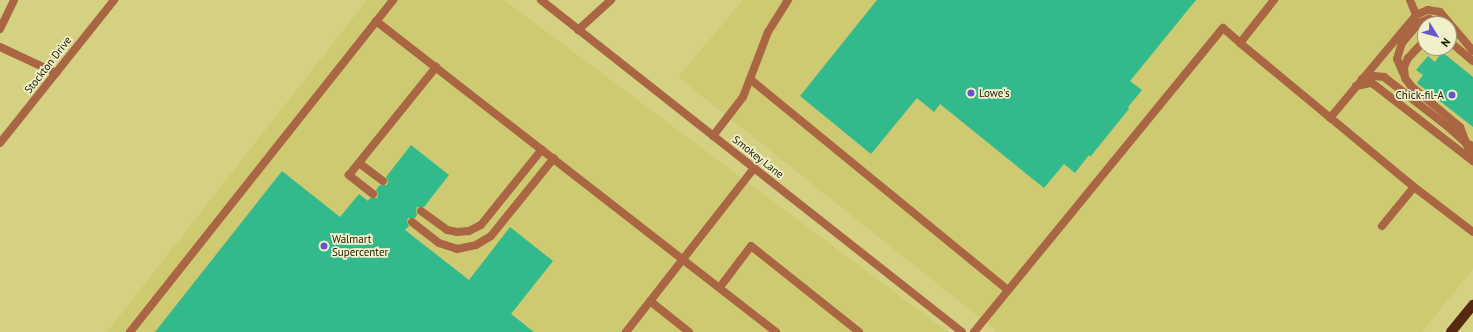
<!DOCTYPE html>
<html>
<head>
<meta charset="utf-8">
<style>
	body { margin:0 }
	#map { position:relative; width:1473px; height:332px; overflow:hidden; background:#d5d182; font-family:"PT Sans",sans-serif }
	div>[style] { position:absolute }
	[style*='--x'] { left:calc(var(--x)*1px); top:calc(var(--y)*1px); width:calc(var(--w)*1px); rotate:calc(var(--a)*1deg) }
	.built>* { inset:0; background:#ceca72 }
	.building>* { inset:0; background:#32ba8d }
	.service>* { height:8px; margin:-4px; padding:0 4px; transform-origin:4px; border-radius:4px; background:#aa6543 }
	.minor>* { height:8px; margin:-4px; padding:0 4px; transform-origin:4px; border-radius:4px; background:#aa6543 }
	.tertiary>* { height:8px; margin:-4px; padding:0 4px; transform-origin:4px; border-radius:4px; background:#aa6543 }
	.primary>* { height:10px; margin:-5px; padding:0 5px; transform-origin:5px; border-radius:5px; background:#572910 }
	.dots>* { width:11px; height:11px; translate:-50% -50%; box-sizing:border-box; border:2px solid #f1f0ca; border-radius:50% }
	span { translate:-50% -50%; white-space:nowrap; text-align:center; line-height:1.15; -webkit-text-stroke:3.5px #f1f0ca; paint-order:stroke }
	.street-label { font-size:11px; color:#1b1900 }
	.poi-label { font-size:11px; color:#1b1900 }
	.left { translate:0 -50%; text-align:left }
	.right { translate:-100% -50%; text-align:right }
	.north { position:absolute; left:1417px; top:16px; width:40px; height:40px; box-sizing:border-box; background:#f1f0ca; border:1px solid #9b9a79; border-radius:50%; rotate:127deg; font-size:11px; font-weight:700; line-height:16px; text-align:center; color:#1b1900 }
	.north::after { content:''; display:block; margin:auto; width:14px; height:18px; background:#6854cd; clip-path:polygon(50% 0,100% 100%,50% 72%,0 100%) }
</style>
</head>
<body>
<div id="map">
	<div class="built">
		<div style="clip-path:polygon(367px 0,504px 0,948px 332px,107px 332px)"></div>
		<div style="clip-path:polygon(evenodd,743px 0,1473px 0,1473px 269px,1422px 332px,998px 332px,678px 77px,743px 0,1425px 24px,1449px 24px,1449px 48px,1425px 48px,1425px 24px)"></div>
	</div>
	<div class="building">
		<div style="clip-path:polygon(877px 0,1196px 0,1130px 81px,1142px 90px,1128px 107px,1129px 109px,1090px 157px,1089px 155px,1075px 173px,1064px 164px,1044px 188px,940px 104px,934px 112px,917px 98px,871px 154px,800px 96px)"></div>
		<div style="clip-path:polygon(1442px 52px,1473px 77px,1473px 127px,1417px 83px,1423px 75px,1416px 70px,1428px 56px,1435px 62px)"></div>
		<div style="clip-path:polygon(411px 145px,449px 175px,424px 207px,417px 207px,416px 211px,417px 215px,415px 218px,408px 218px,407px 222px,409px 226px,405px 230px,469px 280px,510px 227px,553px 261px,511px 314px,534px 332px,155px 332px,282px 171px,340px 217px,359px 194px,368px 201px,370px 198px,377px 198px,378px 194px,376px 190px,380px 185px,387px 185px,388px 181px,386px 177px)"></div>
	</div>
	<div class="service">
		<div style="--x:1410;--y:0;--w:16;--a:68"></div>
		<div style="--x:376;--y:21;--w:507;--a:37.87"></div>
		<div style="--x:0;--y:29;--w:32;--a:-64"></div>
		<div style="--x:578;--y:30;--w:45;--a:-42.3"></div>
		<div style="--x:1425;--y:40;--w:25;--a:133"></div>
		<div style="--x:1408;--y:58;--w:10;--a:114"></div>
		<div style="--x:1404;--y:67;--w:11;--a:85"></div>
		<div style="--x:1405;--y:78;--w:10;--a:53"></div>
		<div style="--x:1411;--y:86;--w:64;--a:39.9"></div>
		<div style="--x:1460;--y:127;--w:36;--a:69"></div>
		<div style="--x:1449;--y:41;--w:31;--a:40"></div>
		<div style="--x:1240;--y:43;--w:226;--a:39.6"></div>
		<div style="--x:1414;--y:187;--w:74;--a:37.3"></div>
		<div style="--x:0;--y:47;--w:62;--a:24.9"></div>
		<div style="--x:1403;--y:73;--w:15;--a:-113"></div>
		<div style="--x:1397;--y:59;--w:17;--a:-73"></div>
		<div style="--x:1402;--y:43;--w:26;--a:-50"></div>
		<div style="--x:1419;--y:23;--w:11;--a:-22"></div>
		<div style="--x:1429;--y:19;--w:12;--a:24"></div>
		<div style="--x:750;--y:79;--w:333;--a:39.3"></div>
		<div style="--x:1362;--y:79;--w:12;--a:-14"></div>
		<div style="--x:1374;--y:76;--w:10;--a:6"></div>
		<div style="--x:1384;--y:77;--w:80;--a:37.9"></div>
		<div style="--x:1447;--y:126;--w:25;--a:42"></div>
		<div style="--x:1466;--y:143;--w:8;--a:23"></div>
		<div style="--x:1356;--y:86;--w:16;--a:-11"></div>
		<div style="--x:1372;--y:83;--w:128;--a:37.7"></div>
		<div style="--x:1330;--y:118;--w:134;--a:-50.1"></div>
		<div style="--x:1416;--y:15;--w:13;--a:-23"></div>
		<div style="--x:1428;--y:10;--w:12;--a:9"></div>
		<div style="--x:1440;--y:12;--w:51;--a:49.8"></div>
		<div style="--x:713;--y:136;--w:49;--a:-52.4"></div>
		<div style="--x:743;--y:97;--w:70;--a:-69"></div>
		<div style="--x:768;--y:32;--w:38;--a:-58"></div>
		<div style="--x:359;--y:163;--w:30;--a:37"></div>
		<div style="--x:373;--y:194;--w:31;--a:-142"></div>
		<div style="--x:349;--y:175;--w:139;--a:-51.1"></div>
		<div style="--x:421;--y:211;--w:32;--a:36"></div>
		<div style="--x:447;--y:230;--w:10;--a:11"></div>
		<div style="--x:457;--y:232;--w:12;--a:-5"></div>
		<div style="--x:469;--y:231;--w:13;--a:-27"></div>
		<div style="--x:481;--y:225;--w:97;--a:-51.2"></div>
		<div style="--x:412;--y:222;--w:34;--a:38"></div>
		<div style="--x:439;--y:243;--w:19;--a:18"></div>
		<div style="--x:457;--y:249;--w:19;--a:-12"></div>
		<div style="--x:476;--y:245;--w:17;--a:-31"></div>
		<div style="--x:491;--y:236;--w:100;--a:-51.1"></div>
		<div style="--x:1382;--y:226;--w:50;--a:-50.6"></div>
		<div style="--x:720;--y:287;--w:51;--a:-52.9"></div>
		<div style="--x:751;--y:246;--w:138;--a:38.5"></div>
		<div style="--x:650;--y:301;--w:50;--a:38.5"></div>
		<div style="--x:130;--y:332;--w:424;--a:-51.6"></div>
		<div style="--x:626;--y:332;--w:208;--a:-52"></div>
		<div style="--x:974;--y:332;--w:393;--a:-50.7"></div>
		<div style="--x:1223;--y:28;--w:23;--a:41"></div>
		<div style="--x:1240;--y:43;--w:55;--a:-51.7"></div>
	</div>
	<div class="minor">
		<div style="--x:0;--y:143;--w:183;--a:-51.4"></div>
	</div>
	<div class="tertiary">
		<div style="--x:541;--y:0;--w:536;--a:38.26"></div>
	</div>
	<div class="primary">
		<div style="--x:1451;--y:332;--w:35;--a:-51"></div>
	</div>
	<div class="dots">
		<div style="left:971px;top:93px;background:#6854cd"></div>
		<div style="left:1452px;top:95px;background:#6854cd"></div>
		<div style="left:324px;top:246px;background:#6854cd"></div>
	</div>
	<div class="street-label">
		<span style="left:48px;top:65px;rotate:-52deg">Stockton Drive</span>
		<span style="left:758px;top:157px;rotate:38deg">Smokey Lane</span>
	</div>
	<div class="poi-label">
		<span class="left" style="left:979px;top:93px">Lowe's</span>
		<span class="right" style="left:1444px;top:95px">Chick-fil-A</span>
		<span class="left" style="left:332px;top:246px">Walmart<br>Supercenter</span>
	</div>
	<div class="north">N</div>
</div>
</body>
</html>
